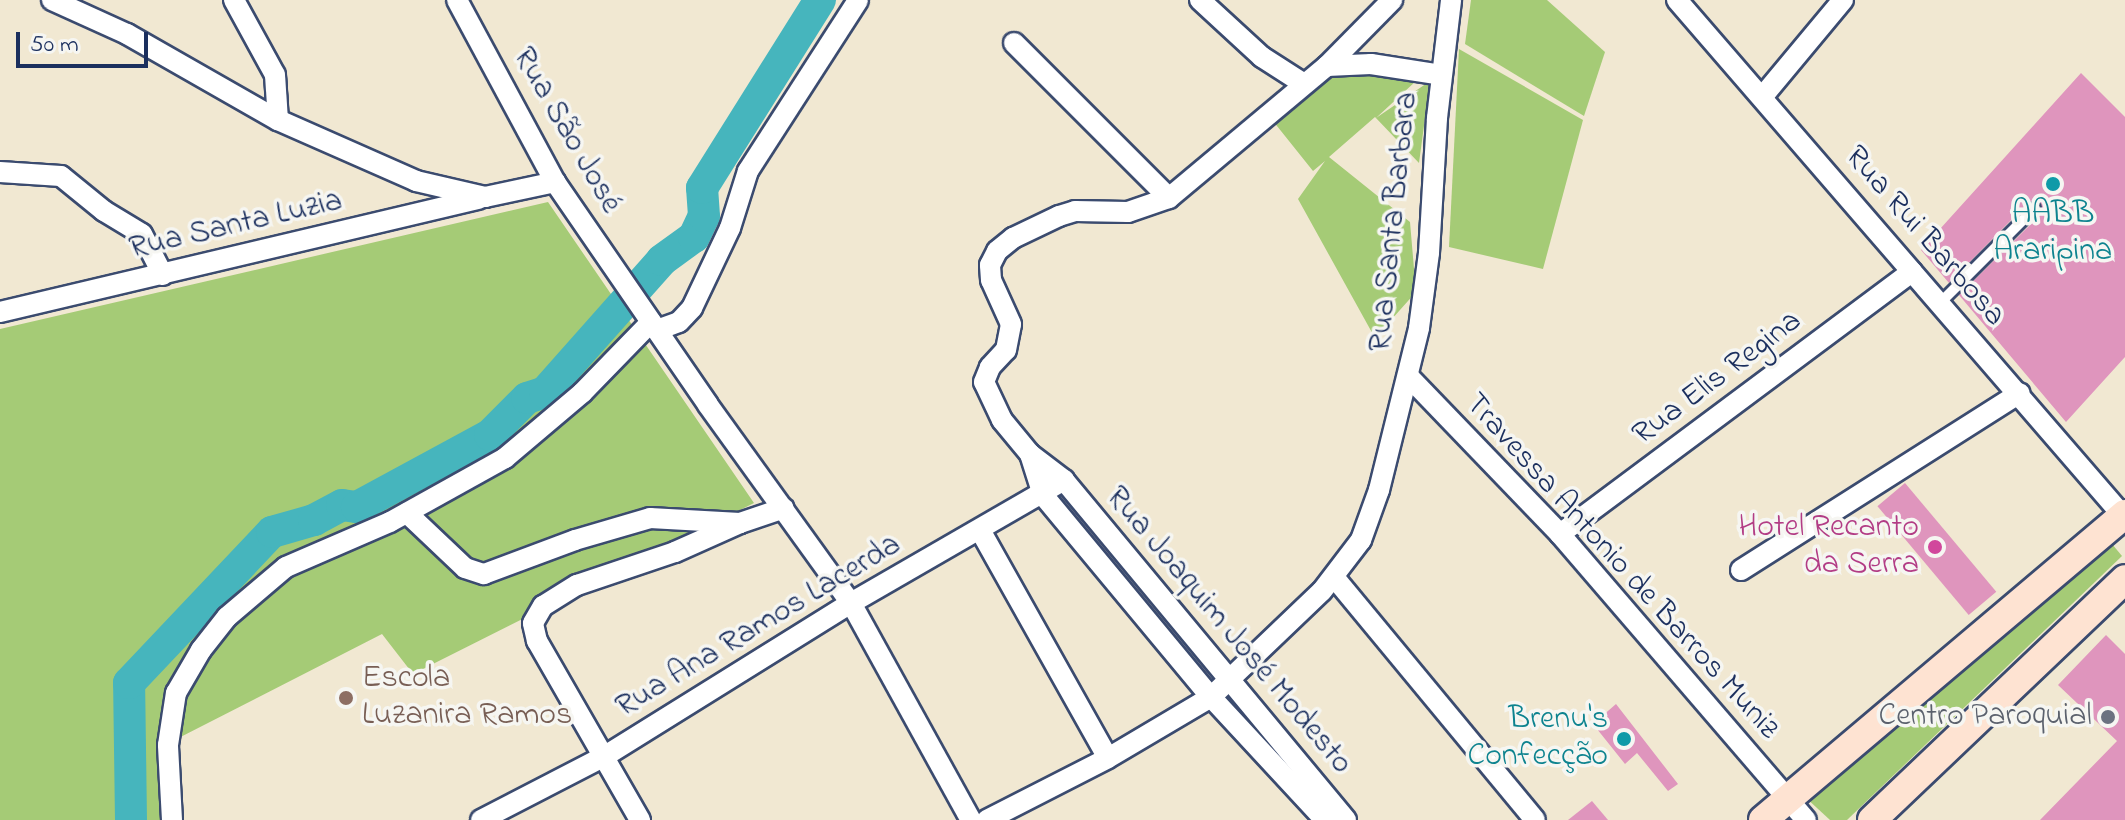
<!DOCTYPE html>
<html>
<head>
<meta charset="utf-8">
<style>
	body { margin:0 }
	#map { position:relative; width:2125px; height:820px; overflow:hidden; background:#f1e8d2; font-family:"Indie Flower",sans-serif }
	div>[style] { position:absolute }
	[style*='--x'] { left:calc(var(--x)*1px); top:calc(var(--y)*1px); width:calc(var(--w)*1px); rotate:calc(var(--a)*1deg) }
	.green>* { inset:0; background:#a5cb76 }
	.river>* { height:32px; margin:-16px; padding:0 16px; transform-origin:16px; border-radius:16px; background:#46b5bd }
	.building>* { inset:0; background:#df95bd; transform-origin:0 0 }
	.roads { filter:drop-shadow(2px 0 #3b4b6f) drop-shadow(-2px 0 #3b4b6f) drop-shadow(0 2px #3b4b6f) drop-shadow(0 -2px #3b4b6f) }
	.service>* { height:10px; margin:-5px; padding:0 5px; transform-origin:5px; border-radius:5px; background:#fff }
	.minor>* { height:20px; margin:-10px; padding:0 10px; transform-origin:10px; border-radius:10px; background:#fff }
	.secondary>* { height:28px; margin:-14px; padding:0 14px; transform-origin:14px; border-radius:14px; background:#fee3d2 }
	.dots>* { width:22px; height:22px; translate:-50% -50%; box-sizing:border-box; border:4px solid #f6f6f2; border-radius:50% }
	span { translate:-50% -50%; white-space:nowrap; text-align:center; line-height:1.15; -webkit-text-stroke:7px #f6f6f2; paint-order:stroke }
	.street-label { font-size:32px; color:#1b2f5e }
	.culture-label { font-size:32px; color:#0d838f }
	.right { translate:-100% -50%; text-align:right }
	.hotel-label { font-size:32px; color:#b23c85 }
	.education-label { font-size:32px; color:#785e54 }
	.left { translate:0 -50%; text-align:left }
	.worship-label { font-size:32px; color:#5b616d }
	.scale { position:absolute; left:16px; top:32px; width:132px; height:36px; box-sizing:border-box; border:4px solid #1b2f5e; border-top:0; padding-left:10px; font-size:24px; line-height:28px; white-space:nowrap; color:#1b2f5e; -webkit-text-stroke:6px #f6f6f2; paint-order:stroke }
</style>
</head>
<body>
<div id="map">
	<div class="green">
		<div style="clip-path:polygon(1471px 0,1547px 0,1605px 52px,1584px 116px,1465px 44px)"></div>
		<div style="clip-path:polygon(1459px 49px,1583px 120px,1543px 269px,1449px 247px)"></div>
		<div style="clip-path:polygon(1364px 71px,1416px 81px,1376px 118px,1430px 81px,1419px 163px,1375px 117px,1329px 157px,1410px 222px,1416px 292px,1375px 338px,1298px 199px,1325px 161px,1313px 171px,1273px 121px,1330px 73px)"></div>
		<div style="clip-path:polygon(548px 202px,754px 503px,413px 674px,382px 634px,157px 749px,162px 820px,0 820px,0 329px)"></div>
		<div style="clip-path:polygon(2107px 538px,2122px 556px,1847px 820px,1830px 820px,1804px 796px)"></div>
	</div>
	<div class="river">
		<div style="--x:131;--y:820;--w:137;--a:-90.8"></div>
		<div style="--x:129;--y:683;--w:208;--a:-46.6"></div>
		<div style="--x:272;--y:532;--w:44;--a:-15.9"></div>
		<div style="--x:314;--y:520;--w:32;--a:-28"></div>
		<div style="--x:342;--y:505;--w:15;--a:8"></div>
		<div style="--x:357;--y:507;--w:151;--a:-28.4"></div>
		<div style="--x:490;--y:435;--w:52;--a:-45"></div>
		<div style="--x:527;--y:398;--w:19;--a:-18"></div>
		<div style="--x:545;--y:392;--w:176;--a:-48.4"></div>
		<div style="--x:662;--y:260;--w:39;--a:-36"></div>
		<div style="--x:694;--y:237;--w:23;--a:-65"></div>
		<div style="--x:704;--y:216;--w:28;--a:-94"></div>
		<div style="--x:702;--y:188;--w:222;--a:-57.9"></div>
	</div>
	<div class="building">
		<div style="clip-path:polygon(2081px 73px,2125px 117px,2125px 357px,2066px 422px,1959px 295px,2041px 214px,2041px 203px,2029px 202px,1949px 283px,1921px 250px)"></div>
		<div style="left:1905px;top:483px;width:142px;height:36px;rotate:50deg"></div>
		<div style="clip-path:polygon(2106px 635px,2125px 654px,2125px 820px,2040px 820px,2117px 741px,2058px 685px)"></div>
		<div style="clip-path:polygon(1616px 704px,1678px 784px,1668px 791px,1637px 753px,1625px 764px,1593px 724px)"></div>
		<div style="clip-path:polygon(1592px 801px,1608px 820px,1568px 820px)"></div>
	</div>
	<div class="roads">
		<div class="service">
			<div style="--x:1940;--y:303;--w:134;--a:-45"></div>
		</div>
		<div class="minor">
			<div style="--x:52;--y:0;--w:82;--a:24.4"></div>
			<div style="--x:127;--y:34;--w:174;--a:29.7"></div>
			<div style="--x:278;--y:120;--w:151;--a:23.8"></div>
			<div style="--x:416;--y:181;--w:71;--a:13.1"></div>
			<div style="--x:485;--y:197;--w:72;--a:-12.1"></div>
			<div style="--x:234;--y:0;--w:85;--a:61.3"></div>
			<div style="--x:275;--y:75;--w:45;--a:86.2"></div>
			<div style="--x:457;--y:0;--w:207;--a:61.7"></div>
			<div style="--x:555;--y:182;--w:270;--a:55.5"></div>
			<div style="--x:708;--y:405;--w:244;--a:54.2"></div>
			<div style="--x:851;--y:603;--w:248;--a:61.1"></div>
			<div style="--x:1200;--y:0;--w:84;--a:42.6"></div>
			<div style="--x:1262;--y:57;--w:50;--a:32.7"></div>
			<div style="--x:1677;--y:0;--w:682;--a:49.16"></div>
			<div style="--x:1014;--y:43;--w:219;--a:45"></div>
			<div style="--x:1327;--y:66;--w:44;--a:-2.6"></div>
			<div style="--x:1371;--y:64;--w:71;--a:8.9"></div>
			<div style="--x:1763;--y:96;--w:125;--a:-50.2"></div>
			<div style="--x:0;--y:172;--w:61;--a:3.8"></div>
			<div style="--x:61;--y:176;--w:55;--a:39.1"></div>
			<div style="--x:104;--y:211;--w:44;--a:31.2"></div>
			<div style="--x:142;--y:234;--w:46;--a:62.9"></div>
			<div style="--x:0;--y:312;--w:492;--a:-13.3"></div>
			<div style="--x:657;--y:330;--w:23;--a:-20"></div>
			<div style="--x:679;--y:322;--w:19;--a:-47"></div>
			<div style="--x:692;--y:308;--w:89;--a:-64.6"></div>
			<div style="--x:730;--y:228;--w:60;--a:-72.5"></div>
			<div style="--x:748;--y:171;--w:203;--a:-57.2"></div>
			<div style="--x:1408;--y:376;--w:219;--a:46.1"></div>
			<div style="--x:1560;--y:534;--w:377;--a:49.3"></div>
			<div style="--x:1030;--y:454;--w:43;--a:72.4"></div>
			<div style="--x:1043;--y:495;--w:263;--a:50.3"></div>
			<div style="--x:1211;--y:697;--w:168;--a:47.2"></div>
			<div style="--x:407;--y:513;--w:80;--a:43.5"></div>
			<div style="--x:465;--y:568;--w:20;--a:18"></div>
			<div style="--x:484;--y:574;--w:97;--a:-20.5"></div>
			<div style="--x:575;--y:540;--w:78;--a:-16.3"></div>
			<div style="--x:650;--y:518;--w:90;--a:3.2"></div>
			<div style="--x:740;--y:523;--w:46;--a:-18.8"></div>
			<div style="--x:980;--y:530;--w:261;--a:60.7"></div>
			<div style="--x:1560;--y:534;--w:439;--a:-36.7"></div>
			<div style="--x:1741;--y:570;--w:330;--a:-32.4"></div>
			<div style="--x:1334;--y:577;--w:315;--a:50.4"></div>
			<div style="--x:172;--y:820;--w:75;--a:-93.1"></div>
			<div style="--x:168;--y:745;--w:53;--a:-81.3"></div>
			<div style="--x:176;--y:693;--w:50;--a:-59.8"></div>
			<div style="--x:201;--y:650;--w:42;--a:-51.8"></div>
			<div style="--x:227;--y:617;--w:77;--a:-40.3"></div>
			<div style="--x:286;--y:567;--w:113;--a:-23.4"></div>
			<div style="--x:390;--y:522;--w:132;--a:-29.1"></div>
			<div style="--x:505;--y:458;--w:101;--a:-40.2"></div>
			<div style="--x:582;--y:393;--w:99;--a:-45.8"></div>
			<div style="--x:481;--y:820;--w:140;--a:-27.3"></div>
			<div style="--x:605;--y:756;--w:290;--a:-31.9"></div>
			<div style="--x:851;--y:603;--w:246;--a:-30"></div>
			<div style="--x:640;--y:820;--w:207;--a:-119.9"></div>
			<div style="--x:537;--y:641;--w:18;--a:-103"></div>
			<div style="--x:533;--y:623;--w:20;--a:-60"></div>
			<div style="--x:543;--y:606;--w:40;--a:-32"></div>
			<div style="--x:577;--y:585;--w:103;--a:-18.6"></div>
			<div style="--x:675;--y:552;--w:71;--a:-24"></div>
			<div style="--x:987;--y:820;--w:136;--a:-27.1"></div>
			<div style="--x:1108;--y:758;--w:120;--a:-30.6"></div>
			<div style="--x:1211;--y:697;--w:153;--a:-43.7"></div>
			<div style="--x:1322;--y:591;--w:64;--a:-52.6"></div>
			<div style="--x:1361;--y:540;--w:53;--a:-70.2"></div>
			<div style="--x:1379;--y:490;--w:167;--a:-76.1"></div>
			<div style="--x:1419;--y:328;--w:76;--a:-82.4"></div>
			<div style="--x:1429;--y:253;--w:135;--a:-86.6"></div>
			<div style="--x:1437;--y:118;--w:119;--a:-83.2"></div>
			<div style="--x:1346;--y:820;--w:442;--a:-129.7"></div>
			<div style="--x:1064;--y:480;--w:43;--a:-142.6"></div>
			<div style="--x:1030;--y:454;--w:44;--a:-129.5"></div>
			<div style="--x:1002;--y:420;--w:42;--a:-115.3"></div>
			<div style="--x:984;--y:382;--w:16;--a:-68"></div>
			<div style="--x:990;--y:367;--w:23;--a:-47"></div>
			<div style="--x:1006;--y:350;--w:26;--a:-79"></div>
			<div style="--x:1011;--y:324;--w:48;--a:-114.4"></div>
			<div style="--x:991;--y:280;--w:15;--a:-94"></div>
			<div style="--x:990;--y:265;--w:16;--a:-63"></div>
			<div style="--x:997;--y:251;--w:21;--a:-39"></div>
			<div style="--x:1013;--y:238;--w:51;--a:-25.6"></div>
			<div style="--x:1059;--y:216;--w:17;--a:-17"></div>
			<div style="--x:1075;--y:211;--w:53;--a:1.1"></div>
			<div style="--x:1128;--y:212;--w:43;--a:-18.9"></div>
			<div style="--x:1169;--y:198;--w:206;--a:-39.9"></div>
			<div style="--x:1327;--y:66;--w:93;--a:-45.4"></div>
		</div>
		<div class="secondary">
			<div style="--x:1763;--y:820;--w:474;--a:-40.2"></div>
			<div style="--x:1872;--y:820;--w:349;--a:-43.6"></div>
		</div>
	</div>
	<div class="dots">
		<div style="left:2053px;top:184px;background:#0f9aa8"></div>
		<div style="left:1935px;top:547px;background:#d1479c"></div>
		<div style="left:346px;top:698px;background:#8d6e63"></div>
		<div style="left:2108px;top:717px;background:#6b7280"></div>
		<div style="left:1624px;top:739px;background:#0f9aa8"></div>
	</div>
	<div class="street-label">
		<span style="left:566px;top:131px;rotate:60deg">Rua São José</span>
		<span style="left:1395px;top:222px;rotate:-84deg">Rua Santa Barbara</span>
		<span style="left:236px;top:226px;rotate:-13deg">Rua Santa Luzia</span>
		<span style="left:1924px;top:237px;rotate:49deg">Rua Rui Barbosa</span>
		<span style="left:1718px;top:379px;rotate:-37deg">Rua Elis Regina</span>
		<span style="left:1621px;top:567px;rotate:48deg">Travessa Antonio de Barros Muniz</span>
		<span style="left:759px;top:627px;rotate:-31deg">Rua Ana Ramos Lacerda</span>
		<span style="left:1228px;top:631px;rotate:50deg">Rua Joaquim José Modesto</span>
	</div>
	<div class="culture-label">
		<span style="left:2053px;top:234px">AABB<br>Araripina</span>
		<span class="right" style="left:1608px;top:739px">Brenu's<br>Confecção</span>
	</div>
	<div class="hotel-label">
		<span class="right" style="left:1919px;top:547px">Hotel Recanto<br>da Serra</span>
	</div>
	<div class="education-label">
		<span class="left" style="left:362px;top:698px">Escola<br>Luzanira Ramos</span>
	</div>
	<div class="worship-label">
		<span class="right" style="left:2092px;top:717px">Centro Paroquial</span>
	</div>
	<div class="scale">50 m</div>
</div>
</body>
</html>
